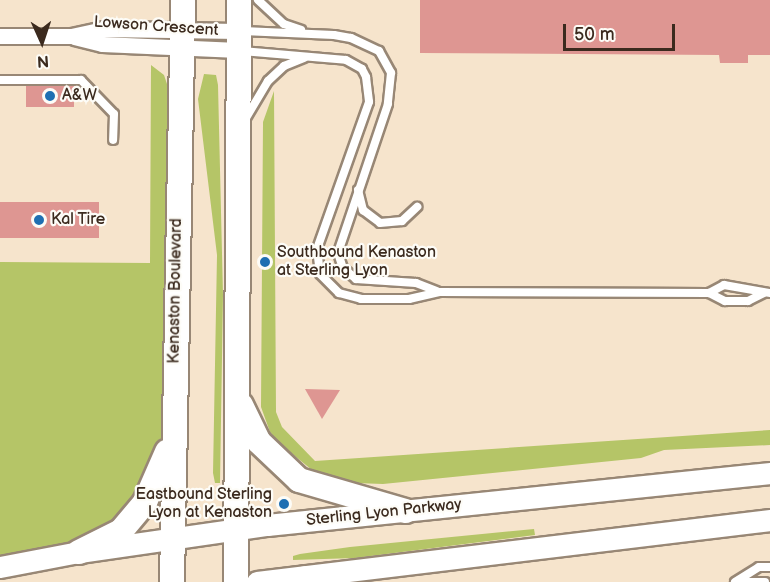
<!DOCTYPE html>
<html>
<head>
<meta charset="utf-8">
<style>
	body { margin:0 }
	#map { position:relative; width:770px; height:582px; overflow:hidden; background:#f6e4cc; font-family:"Balsamiq Sans",sans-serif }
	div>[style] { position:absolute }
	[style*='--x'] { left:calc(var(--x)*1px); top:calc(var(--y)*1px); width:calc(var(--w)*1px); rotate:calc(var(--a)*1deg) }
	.green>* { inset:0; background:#b5c567 }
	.building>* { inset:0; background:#de9692; transform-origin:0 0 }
	.roads { filter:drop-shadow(2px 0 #988775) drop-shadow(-2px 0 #988775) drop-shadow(0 2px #988775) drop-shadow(0 -2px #988775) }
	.lane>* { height:8px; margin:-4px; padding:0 4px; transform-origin:4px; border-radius:4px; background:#fff }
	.street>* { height:15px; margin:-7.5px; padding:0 7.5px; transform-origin:7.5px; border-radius:7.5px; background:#fff }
	.secondary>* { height:21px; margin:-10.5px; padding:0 10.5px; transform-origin:10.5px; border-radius:10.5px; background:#fff }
	.primary>* { height:24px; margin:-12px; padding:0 12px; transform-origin:12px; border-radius:12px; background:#fff }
	.dots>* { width:16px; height:16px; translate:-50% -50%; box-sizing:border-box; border:3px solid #fdfcf7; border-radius:50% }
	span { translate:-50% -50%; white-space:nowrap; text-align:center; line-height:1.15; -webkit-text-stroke:4.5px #fdfcf7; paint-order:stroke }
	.street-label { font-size:16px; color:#3b2a1e }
	.poi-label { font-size:16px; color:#3b2a1e }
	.left { translate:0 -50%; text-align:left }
	.right { translate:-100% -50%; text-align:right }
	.north { position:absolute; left:12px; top:12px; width:60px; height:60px; -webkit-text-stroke:4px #fdfcf7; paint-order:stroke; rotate:177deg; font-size:16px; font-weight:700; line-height:24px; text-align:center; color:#3b2a1e }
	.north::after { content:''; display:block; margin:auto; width:21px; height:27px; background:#3b2a1e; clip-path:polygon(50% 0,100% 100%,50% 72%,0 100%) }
	.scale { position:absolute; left:563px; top:24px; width:112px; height:27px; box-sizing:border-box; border:3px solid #3b2a1e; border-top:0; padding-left:8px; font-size:18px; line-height:21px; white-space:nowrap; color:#3b2a1e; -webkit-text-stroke:4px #fdfcf7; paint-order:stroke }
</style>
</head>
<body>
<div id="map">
	<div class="green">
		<div style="clip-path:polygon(151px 65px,164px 75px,167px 84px,173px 433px,121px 531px,0 567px,0 262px,150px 263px)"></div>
		<div style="clip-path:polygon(204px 74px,216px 75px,218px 85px,223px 295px,220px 483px,215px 483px,213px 473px,217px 255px,198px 99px)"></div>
		<div style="clip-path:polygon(274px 91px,276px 412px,282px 427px,315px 461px,770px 430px,770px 445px,664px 450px,641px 458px,383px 484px,355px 483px,312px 470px,279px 443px,270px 432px,261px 407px,263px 122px)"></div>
		<div style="clip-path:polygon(534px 529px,535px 535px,355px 558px,293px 560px,293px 556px,300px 554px,350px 547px)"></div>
	</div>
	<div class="building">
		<div style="clip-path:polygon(420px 0,770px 0,770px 55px,748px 55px,748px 63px,720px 63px,719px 55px,420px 53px)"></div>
		<div style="left:26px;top:86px;width:48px;height:21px"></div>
		<div style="left:0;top:202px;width:99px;height:36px"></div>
		<div style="clip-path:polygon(305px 389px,340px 390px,322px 419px)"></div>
	</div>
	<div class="roads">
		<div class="lane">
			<div style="--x:258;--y:0;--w:35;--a:43"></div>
			<div style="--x:284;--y:24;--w:18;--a:19"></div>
			<div style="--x:243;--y:31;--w:91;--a:2.5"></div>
			<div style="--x:334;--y:35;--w:17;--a:10"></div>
			<div style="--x:351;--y:38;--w:31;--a:25"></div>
			<div style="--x:379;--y:51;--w:25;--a:61"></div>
			<div style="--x:391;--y:73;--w:31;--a:96"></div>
			<div style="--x:388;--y:104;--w:157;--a:108.6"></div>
			<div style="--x:338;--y:253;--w:16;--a:72"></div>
			<div style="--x:343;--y:268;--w:17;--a:40"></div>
			<div style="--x:356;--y:279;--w:60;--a:3.8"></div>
			<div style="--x:416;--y:283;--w:22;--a:21"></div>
			<div style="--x:242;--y:51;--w:104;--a:4.9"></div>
			<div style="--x:346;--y:60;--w:18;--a:29"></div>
			<div style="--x:362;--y:69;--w:9;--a:63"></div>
			<div style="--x:366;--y:77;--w:25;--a:83"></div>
			<div style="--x:369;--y:102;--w:156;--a:109.5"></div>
			<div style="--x:317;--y:249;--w:25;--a:83"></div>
			<div style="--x:320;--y:274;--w:27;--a:45"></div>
			<div style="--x:339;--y:293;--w:23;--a:15"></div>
			<div style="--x:361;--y:299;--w:48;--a:0"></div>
			<div style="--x:409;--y:299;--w:31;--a:-13"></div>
			<div style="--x:439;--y:292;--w:270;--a:0.2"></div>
			<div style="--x:709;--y:293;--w:18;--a:27"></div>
			<div style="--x:725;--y:301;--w:23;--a:0"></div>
			<div style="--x:748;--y:301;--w:18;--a:-27"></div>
			<div style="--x:0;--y:80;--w:81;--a:0"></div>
			<div style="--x:81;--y:80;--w:47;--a:45.9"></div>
			<div style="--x:114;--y:114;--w:26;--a:92"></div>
			<div style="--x:246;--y:118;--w:43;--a:-59.3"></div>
			<div style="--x:268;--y:81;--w:22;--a:-43"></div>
			<div style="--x:284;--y:66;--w:22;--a:-22"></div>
			<div style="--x:358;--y:190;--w:21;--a:76"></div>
			<div style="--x:363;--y:210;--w:21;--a:37"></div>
			<div style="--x:380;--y:223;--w:22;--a:-5"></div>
			<div style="--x:402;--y:221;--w:21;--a:-43"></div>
			<div style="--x:709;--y:293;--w:17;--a:-28"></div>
			<div style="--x:724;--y:285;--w:47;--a:9.9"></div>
			<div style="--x:735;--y:582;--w:28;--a:-32"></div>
			<div style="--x:759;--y:567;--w:11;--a:0"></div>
			<div style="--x:740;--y:582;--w:25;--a:0"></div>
		</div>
		<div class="street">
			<div style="--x:0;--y:36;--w:71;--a:0"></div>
			<div style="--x:71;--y:36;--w:33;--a:-12"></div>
			<div style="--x:103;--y:29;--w:136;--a:0.8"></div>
			<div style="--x:74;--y:37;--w:29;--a:14"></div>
			<div style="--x:102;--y:44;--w:136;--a:2.5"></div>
		</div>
		<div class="secondary">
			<div style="--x:0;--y:567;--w:80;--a:-10.8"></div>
			<div style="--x:79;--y:552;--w:190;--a:-8.2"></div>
			<div style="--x:267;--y:525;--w:506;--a:-5.9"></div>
			<div style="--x:257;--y:582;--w:517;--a:-6.89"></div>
		</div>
		<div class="primary">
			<div style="--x:241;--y:405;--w:41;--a:64.1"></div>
			<div style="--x:259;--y:442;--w:55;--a:43.5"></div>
			<div style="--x:299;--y:480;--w:111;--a:16.2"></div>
			<div style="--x:79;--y:552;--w:47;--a:-26.6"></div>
			<div style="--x:121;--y:531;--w:38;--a:-50"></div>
			<div style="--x:145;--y:502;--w:55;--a:-66.3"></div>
			<div style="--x:172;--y:582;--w:582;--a:-88.92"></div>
			<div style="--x:236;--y:582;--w:582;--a:-89.7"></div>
			<div style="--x:300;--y:582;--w:6;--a:-39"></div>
		</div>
	</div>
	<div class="dots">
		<div style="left:50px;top:96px;background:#1f6fb2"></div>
		<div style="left:39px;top:220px;background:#1f6fb2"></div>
		<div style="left:265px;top:262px;background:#1f6fb2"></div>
		<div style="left:284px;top:504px;background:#1f6fb2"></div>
	</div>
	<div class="street-label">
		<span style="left:156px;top:27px;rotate:4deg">Lowson Crescent</span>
		<span style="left:176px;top:291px;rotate:-89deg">Kenaston Boulevard</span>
		<span style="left:384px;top:513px;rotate:-6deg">Sterling Lyon Parkway</span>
	</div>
	<div class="poi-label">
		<span class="left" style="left:62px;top:96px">A&amp;W</span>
		<span class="left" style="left:51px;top:220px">Kal Tire</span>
		<span class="left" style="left:277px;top:262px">Southbound Kenaston<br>at Sterling Lyon</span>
		<span class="right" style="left:272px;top:504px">Eastbound Sterling<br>Lyon at Kenaston</span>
	</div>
	<div class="north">N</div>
	<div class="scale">50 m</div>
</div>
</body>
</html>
